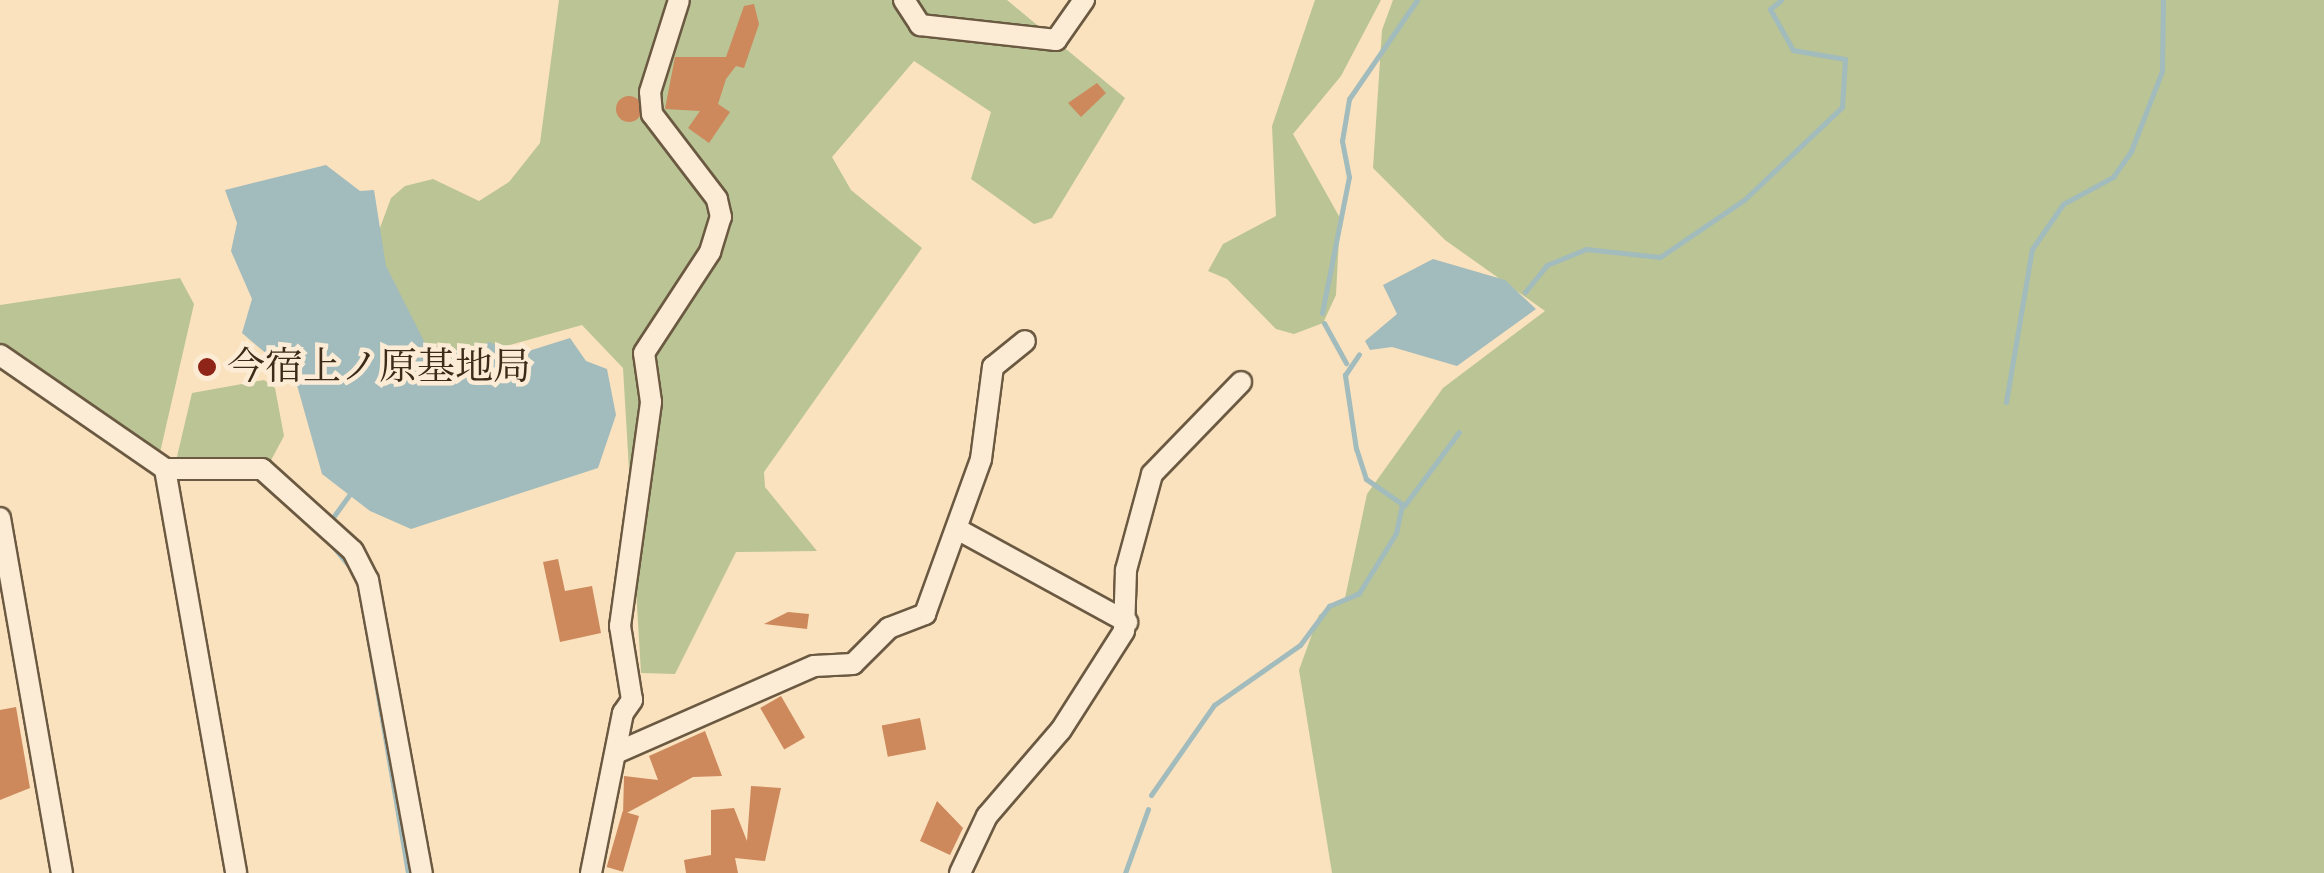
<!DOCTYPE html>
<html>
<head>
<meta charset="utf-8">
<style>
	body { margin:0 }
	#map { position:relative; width:2324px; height:873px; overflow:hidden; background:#fae2be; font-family:"IM FELL French Canon","Noto Serif JP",serif }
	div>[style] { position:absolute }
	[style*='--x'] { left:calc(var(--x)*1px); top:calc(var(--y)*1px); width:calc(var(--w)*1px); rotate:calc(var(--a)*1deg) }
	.green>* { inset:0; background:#bac494 }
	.water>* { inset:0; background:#a2bbbc }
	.stream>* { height:5px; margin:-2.5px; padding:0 2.5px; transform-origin:2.5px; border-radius:2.5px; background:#a2bbbc }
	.building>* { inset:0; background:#cd885c; transform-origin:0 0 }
	.round { border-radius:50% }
	.roads { filter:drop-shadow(2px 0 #6b5942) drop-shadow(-2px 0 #6b5942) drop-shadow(0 2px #6b5942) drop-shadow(0 -2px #6b5942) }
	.street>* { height:20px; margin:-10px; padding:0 10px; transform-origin:10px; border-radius:10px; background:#fcecd5 }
	.dots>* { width:28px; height:28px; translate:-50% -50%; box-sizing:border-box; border:5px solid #fcecd5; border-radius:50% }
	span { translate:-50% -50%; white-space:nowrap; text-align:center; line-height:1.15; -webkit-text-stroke:9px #fcecd5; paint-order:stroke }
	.poi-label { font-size:38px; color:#3b2b18 }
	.left { translate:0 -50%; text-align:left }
</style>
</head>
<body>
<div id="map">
	<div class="green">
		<div style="clip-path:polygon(559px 0,1007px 0,1125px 98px,1052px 218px,1034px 224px,971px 179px,991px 112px,914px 61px,832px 157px,851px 190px,922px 248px,764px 472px,765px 487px,817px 551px,736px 552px,675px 674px,641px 673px,623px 368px,582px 325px,463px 358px,425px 348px,388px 279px,377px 236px,391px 198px,405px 186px,433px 179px,479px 201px,509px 182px,540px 143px)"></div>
		<div style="clip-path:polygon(1315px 0,1381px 0,1341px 76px,1293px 134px,1340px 218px,1336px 295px,1323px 323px,1294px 334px,1276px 329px,1227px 279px,1208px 271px,1223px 244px,1276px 216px,1272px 126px)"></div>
		<div style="clip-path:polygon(1393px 0,2324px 0,2324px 873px,1332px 873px,1299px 670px,1319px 615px,1345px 598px,1367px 494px,1443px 388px,1545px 311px,1445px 240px,1373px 168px,1382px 30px)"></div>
		<div style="clip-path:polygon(180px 278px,194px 304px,159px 457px,0 343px,0 305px)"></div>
		<div style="clip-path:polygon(264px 380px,275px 388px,284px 436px,269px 464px,176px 461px,192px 393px)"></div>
	</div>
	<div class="water">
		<div style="clip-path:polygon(326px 165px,360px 191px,374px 190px,386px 266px,427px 347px,469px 350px,490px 342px,516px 355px,570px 338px,586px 361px,607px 369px,616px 415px,598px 468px,411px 529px,370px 511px,322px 474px,295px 378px,242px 333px,252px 299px,231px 251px,237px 223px,225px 190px)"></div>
		<div style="clip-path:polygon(1433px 259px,1505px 280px,1536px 309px,1457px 366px,1392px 347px,1370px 350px,1365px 341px,1397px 314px,1383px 285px)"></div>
	</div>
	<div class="stream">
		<div style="--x:1525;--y:292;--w:35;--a:-51"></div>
		<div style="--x:1547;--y:265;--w:42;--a:-22.3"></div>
		<div style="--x:1586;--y:249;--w:74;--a:6.2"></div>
		<div style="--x:1660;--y:257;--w:102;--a:-34.2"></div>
		<div style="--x:1744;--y:200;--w:135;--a:-43.5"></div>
		<div style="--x:1842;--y:107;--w:48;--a:-86.4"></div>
		<div style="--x:1845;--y:59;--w:53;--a:-170.2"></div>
		<div style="--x:1793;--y:50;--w:47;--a:-119.3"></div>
		<div style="--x:1770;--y:9;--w:14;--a:-39"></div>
		<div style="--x:1322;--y:313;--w:139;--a:-78.8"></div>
		<div style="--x:1349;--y:177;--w:37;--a:-101"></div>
		<div style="--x:1342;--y:141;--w:43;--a:-80.5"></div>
		<div style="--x:1349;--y:99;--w:120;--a:-55.5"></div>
		<div style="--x:1324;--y:323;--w:46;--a:61.2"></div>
		<div style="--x:2006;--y:402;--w:155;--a:-80.4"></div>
		<div style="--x:2032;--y:249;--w:55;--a:-55.4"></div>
		<div style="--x:2063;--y:204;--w:57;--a:-28.4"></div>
		<div style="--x:2113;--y:177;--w:32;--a:-55"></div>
		<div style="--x:2131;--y:151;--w:86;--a:-68.8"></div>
		<div style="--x:2162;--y:71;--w:71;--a:-89.2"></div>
		<div style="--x:1404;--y:506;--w:92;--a:-53.4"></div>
		<div style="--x:331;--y:520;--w:36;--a:-54"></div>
		<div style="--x:330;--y:543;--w:34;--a:50"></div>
		<div style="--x:359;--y:583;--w:294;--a:80.4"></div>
		<div style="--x:1151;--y:795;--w:110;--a:-55"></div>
		<div style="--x:1214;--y:705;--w:105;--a:-34.9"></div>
		<div style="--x:1300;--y:645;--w:49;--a:-53.4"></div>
		<div style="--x:1329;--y:606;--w:33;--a:-23"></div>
		<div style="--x:1359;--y:593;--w:70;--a:-58.3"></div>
		<div style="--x:1396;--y:533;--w:30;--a:-78"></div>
		<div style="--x:1402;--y:504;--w:44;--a:-145.2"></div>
		<div style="--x:1366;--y:479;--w:32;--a:-108"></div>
		<div style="--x:1356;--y:449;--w:75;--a:-98.5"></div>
		<div style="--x:1345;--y:375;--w:25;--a:-56"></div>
		<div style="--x:1125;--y:873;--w:68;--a:-70.2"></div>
	</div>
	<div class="building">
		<div style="clip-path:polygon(754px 4px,759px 24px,744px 68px,736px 66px,726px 79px,718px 104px,730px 112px,709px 143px,688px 128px,700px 111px,665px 109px,675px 57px,726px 57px,744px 6px)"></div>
		<div style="clip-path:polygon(1097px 83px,1106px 93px,1081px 117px,1068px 103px)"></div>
		<div class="round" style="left:616px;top:96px;width:26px;height:26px"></div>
		<div style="clip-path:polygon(558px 559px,565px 591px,592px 586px,601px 633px,560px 642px,543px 562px)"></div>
		<div style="clip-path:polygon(788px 612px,809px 614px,807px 629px,764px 624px)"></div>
		<div style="left:781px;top:696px;width:48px;height:24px;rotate:60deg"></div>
		<div style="clip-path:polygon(16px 707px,30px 788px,0 800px,0 710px)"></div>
		<div style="left:920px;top:718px;width:32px;height:39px;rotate:79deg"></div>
		<div style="clip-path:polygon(705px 731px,722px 776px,693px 777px,623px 815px,624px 776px,658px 780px,649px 756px)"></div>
		<div style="clip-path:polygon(751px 786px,781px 788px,765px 861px,735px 858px,738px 873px,686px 873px,684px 860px,711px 855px,711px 810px,734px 808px,747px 841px)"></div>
		<div style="clip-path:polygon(937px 801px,963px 828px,950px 855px,920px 841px)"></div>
		<div style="left:639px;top:816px;width:58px;height:17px;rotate:106deg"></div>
	</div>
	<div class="roads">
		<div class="street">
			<div style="--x:904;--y:0;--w:30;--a:57"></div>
			<div style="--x:920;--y:25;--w:137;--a:6.3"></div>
			<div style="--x:1056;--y:40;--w:49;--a:-55"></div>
			<div style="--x:0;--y:355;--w:201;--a:34.6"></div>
			<div style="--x:165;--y:469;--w:97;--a:0"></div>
			<div style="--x:262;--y:469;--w:122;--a:42"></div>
			<div style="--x:353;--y:551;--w:33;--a:63"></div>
			<div style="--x:368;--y:580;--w:298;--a:79.6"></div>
			<div style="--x:165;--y:469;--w:410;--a:80"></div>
			<div style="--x:0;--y:518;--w:360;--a:80.1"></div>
			<div style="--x:959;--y:530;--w:192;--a:28.7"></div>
			<div style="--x:618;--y:752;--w:214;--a:-23.7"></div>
			<div style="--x:814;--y:666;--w:39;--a:-3"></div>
			<div style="--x:853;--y:664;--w:51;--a:-45"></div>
			<div style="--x:889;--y:628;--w:39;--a:-21"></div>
			<div style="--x:925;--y:614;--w:165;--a:-70.1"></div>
			<div style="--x:981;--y:459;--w:93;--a:-82.6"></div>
			<div style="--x:993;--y:367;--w:41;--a:-39.1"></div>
			<div style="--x:591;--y:873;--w:163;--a:-78.7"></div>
			<div style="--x:623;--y:713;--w:16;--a:-55"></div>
			<div style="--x:632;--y:700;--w:75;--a:-99.2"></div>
			<div style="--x:620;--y:626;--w:226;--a:-82.1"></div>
			<div style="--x:651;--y:402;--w:49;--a:-98.1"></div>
			<div style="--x:644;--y:353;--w:121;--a:-56.8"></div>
			<div style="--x:710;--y:252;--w:37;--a:-73"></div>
			<div style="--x:721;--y:217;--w:18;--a:-103"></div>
			<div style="--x:717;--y:199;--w:107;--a:-127.4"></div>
			<div style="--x:652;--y:114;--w:22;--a:-95"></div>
			<div style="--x:650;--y:92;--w:96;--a:-72.5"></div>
			<div style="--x:960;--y:873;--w:63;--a:-64.7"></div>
			<div style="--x:987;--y:816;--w:113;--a:-49.3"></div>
			<div style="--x:1061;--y:730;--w:117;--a:-57.5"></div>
			<div style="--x:1124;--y:631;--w:61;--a:-88.1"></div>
			<div style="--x:1126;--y:570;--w:99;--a:-74.8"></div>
			<div style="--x:1152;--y:474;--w:128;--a:-45.9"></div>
		</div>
	</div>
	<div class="dots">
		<div style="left:207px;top:367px;background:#8f2418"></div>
	</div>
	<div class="poi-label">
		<span class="left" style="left:227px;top:367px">今宿上ノ原基地局</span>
	</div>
</div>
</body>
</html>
